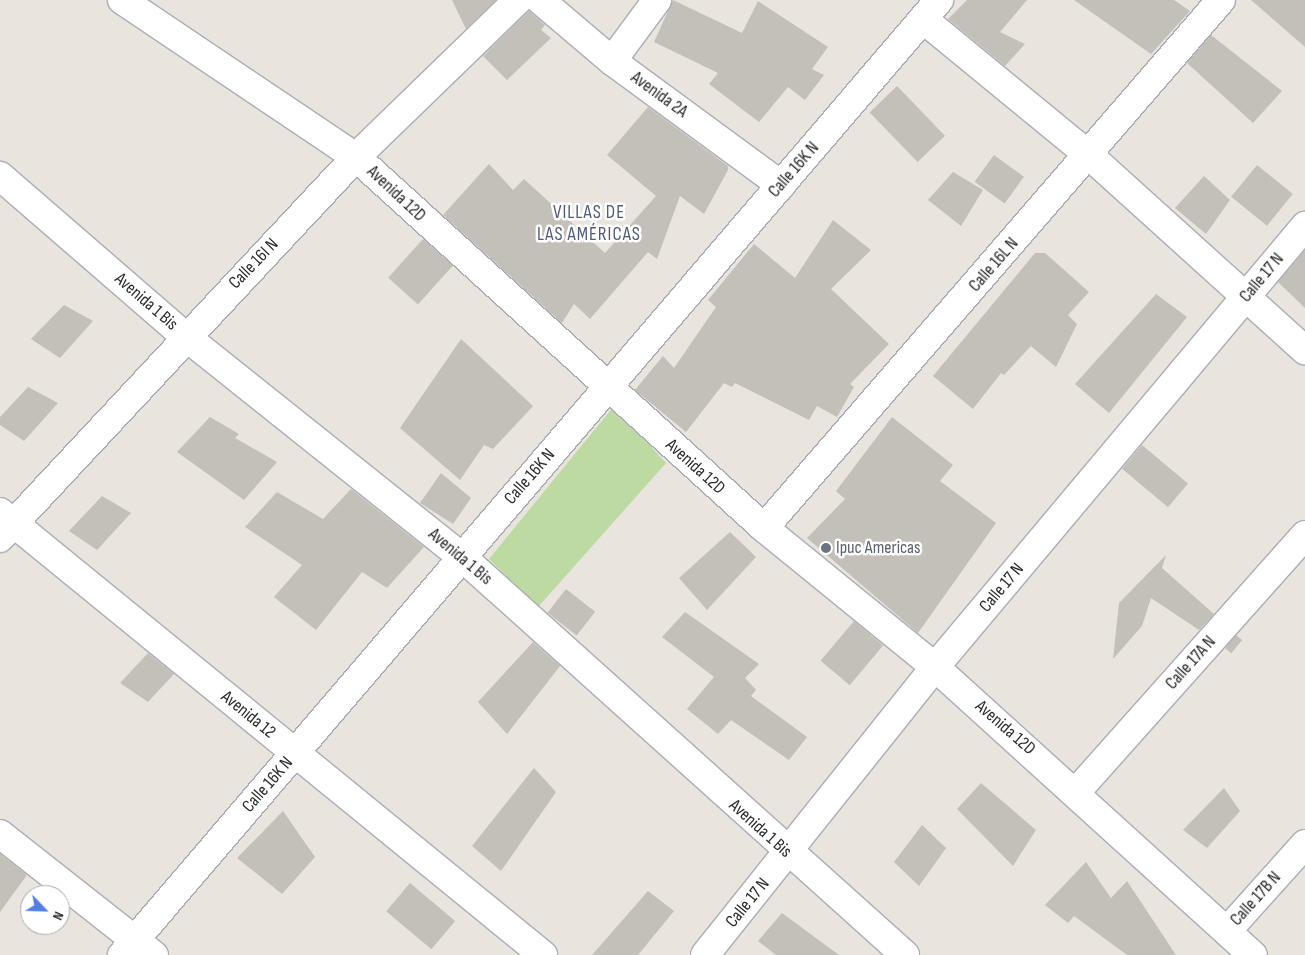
<!DOCTYPE html>
<html>
<head>
<meta charset="utf-8">
<style>
	body { margin:0 }
	#map { position:relative; width:1305px; height:955px; overflow:hidden; background:#eae4de; font-family:"Sofia Sans Condensed",sans-serif }
	div>[style] { position:absolute }
	[style*='--x'] { left:calc(var(--x)*1px); top:calc(var(--y)*1px); width:calc(var(--w)*1px); rotate:calc(var(--a)*1deg) }
	.green>* { inset:0; background:#bcdaa1 }
	.building>* { inset:0; background:#c3bfb9; transform-origin:0 0 }
	.roads { filter:drop-shadow(1px 0 #abaeb5) drop-shadow(-1px 0 #abaeb5) drop-shadow(0 1px #abaeb5) drop-shadow(0 -1px #abaeb5) }
	.street>* { height:28px; margin:-14px; padding:0 14px; transform-origin:14px; border-radius:14px; background:#fff }
	.secondary>* { height:28px; margin:-14px; padding:0 14px; transform-origin:14px; border-radius:14px; background:#fff }
	.dots>* { width:14px; height:14px; translate:-50% -50%; box-sizing:border-box; border:2px solid #fff; border-radius:50% }
	span { translate:-50% -50%; white-space:nowrap; text-align:center; line-height:1.15; -webkit-text-stroke:5px #fff; paint-order:stroke }
	.street-label { font-size:18px; color:#2a2a2a }
	.worship-label { font-size:18px; color:#5b616d }
	.left { translate:0 -50%; text-align:left }
	.neighbourhood-label { font-size:19px; color:#505b75; letter-spacing:1px }
	.north { position:absolute; left:20px; top:885px; width:50px; height:50px; box-sizing:border-box; background:#fff; border:1px solid #aaa; border-radius:50%; rotate:114deg; font-size:14px; font-weight:700; line-height:20px; text-align:center; color:#2a2a2a }
	.north::after { content:''; display:block; margin:auto; width:18px; height:22px; background:#527fe3; clip-path:polygon(50% 0,100% 100%,50% 72%,0 100%) }
</style>
</head>
<body>
<div id="map">
	<div class="green">
		<div style="clip-path:polygon(614px 406px,666px 463px,538px 607px,489px 559px)"></div>
	</div>
	<div class="building">
		<div style="clip-path:polygon(452px 0,496px 0,466px 29px)"></div>
		<div style="clip-path:polygon(673px 0,742px 33px,758px 1px,828px 47px,812px 69px,824px 75px,805px 100px,788px 87px,759px 122px,709px 84px,718px 73px,654px 42px)"></div>
		<div style="clip-path:polygon(967px 0,1027px 0,1000px 32px,1025px 44px,1005px 66px,948px 19px)"></div>
		<div style="clip-path:polygon(1074px 0,1174px 0,1190px 11px,1151px 54px)"></div>
		<div style="clip-path:polygon(1251px 0,1305px 0,1305px 47px)"></div>
		<div style="clip-path:polygon(529px 11px,545px 25px,541px 30px,551px 38px,507px 80px,483px 56px)"></div>
		<div style="clip-path:polygon(1211px 35px,1282px 91px,1253px 123px,1187px 63px)"></div>
		<div style="left:897px;top:86px;width:69px;height:38px;rotate:46deg"></div>
		<div style="clip-path:polygon(648px 107px,728px 166px,728px 170px,704px 214px,680px 196px,657px 259px,648px 252px,590px 319px,574px 304px,562px 323px,443px 215px,489px 164px,513px 190px,524px 179px,605px 253px,656px 196px,607px 155px)"></div>
		<div style="left:994px;top:155px;width:37px;height:33px;rotate:36deg"></div>
		<div style="left:1257px;top:165px;width:46px;height:41px;rotate:39deg"></div>
		<div style="clip-path:polygon(953px 172px,983px 190px,961px 226px,928px 200px)"></div>
		<div style="clip-path:polygon(1204px 176px,1230px 200px,1206px 234px,1175px 208px)"></div>
		<div style="clip-path:polygon(833px 220px,871px 250px,831px 289px,889px 344px,850px 384px,854px 387px,837px 417px,817px 406px,809px 420px,735px 383px,732px 387px,724px 383px,686px 432px,635px 390px,663px 356px,674px 368px,716px 307px,708px 300px,754px 244px,795px 278px)"></div>
		<div style="left:423px;top:239px;width:40px;height:52px;rotate:42deg"></div>
		<div style="clip-path:polygon(1305px 250px,1305px 308px,1278px 282px)"></div>
		<div style="clip-path:polygon(1035px 253px,1045px 253px,1089px 292px,1068px 315px,1077px 324px,1056px 367px,1031px 346px,1004px 375px,1001px 373px,973px 409px,933px 376px)"></div>
		<div style="clip-path:polygon(1156px 294px,1187px 317px,1109px 413px,1075px 384px)"></div>
		<div style="clip-path:polygon(64px 305px,93px 321px,60px 358px,31px 339px)"></div>
		<div style="clip-path:polygon(461px 339px,533px 406px,493px 449px,484px 445px,460px 480px,400px 428px)"></div>
		<div style="clip-path:polygon(28px 387px,58px 403px,24px 441px,0 425px,0 417px)"></div>
		<div style="clip-path:polygon(210px 417px,239px 434px,235px 438px,277px 462px,244px 500px,177px 452px)"></div>
		<div style="clip-path:polygon(892px 417px,953px 465px,940px 481px,996px 523px,918px 633px,807px 538px,845px 499px,836px 491px)"></div>
		<div style="left:1142px;top:445px;width:60px;height:31px;rotate:40deg"></div>
		<div style="clip-path:polygon(441px 473px,471px 498px,453px 524px,420px 503px)"></div>
		<div style="clip-path:polygon(351px 489px,424px 547px,387px 588px,362px 572px,316px 630px,274px 597px,302px 565px,245px 527px,277px 492px,323px 519px)"></div>
		<div style="clip-path:polygon(102px 496px,131px 513px,97px 550px,69px 531px)"></div>
		<div style="clip-path:polygon(730px 532px,756px 557px,707px 610px,679px 578px)"></div>
		<div style="clip-path:polygon(1166px 555px,1162px 568px,1214px 614px,1199px 630px,1151px 598px,1142px 626px,1113px 659px,1119px 603px)"></div>
		<div style="left:566px;top:589px;width:37px;height:30px;rotate:38deg"></div>
		<div style="clip-path:polygon(685px 612px,759px 664px,745px 678px,756px 690px,751px 696px,807px 737px,789px 760px,731px 720px,718px 734px,687px 709px,714px 677px,662px 637px)"></div>
		<div style="left:854px;top:621px;width:38px;height:52px;rotate:40deg"></div>
		<div style="left:1236px;top:635px;width:8px;height:17px;rotate:40deg"></div>
		<div style="clip-path:polygon(533px 642px,560px 666px,507px 734px,478px 702px)"></div>
		<div style="clip-path:polygon(148px 653px,174px 674px,148px 702px,120px 683px)"></div>
		<div style="clip-path:polygon(534px 768px,556px 792px,501px 871px,472px 846px)"></div>
		<div style="clip-path:polygon(981px 783px,1036px 830px,1013px 866px,957px 809px)"></div>
		<div style="clip-path:polygon(1224px 788px,1240px 811px,1207px 848px,1183px 830px)"></div>
		<div style="clip-path:polygon(283px 811px,315px 857px,282px 894px,237px 858px)"></div>
		<div style="clip-path:polygon(922px 825px,946px 848px,919px 886px,894px 862px)"></div>
		<div style="clip-path:polygon(0 854px,27px 875px,0 912px)"></div>
		<div style="clip-path:polygon(1086px 862px,1111px 898px,1127px 881px,1176px 955px,1127px 955px,1074px 916px,1068px 923px,1045px 905px)"></div>
		<div style="left:410px;top:883px;width:59px;height:37px;rotate:40deg"></div>
		<div style="clip-path:polygon(648px 891px,674px 911px,638px 955px,592px 955px)"></div>
		<div style="clip-path:polygon(782px 913px,839px 955px,776px 955px,758px 941px)"></div>
	</div>
	<div class="roads">
		<div class="street">
			<div style="--x:122;--y:0;--w:282;--a:33.9"></div>
			<div style="--x:356;--y:157;--w:551;--a:42.28"></div>
			<div style="--x:764;--y:528;--w:220;--a:39.1"></div>
			<div style="--x:935;--y:667;--w:429;--a:42.2"></div>
			<div style="--x:540;--y:0;--w:94;--a:40.3"></div>
			<div style="--x:612;--y:61;--w:210;--a:36.3"></div>
			<div style="--x:923;--y:19;--w:216;--a:39.4"></div>
			<div style="--x:1090;--y:156;--w:290;--a:42.1"></div>
			<div style="--x:612;--y:61;--w:76;--a:-53.6"></div>
			<div style="--x:0;--y:176;--w:245;--a:40.9"></div>
			<div style="--x:185;--y:336;--w:353;--a:38.6"></div>
			<div style="--x:461;--y:556;--w:597;--a:41.94"></div>
			<div style="--x:0;--y:512;--w:701;--a:39.21"></div>
			<div style="--x:764;--y:528;--w:698;--a:-49.12"></div>
			<div style="--x:0;--y:538;--w:521;--a:-46.94"></div>
			<div style="--x:356;--y:157;--w:226;--a:-44.1"></div>
			<div style="--x:1077;--y:791;--w:343;--a:-48.3"></div>
			<div style="--x:0;--y:834;--w:196;--a:38.2"></div>
			<div style="--x:1227;--y:931;--w:117;--a:-48.1"></div>
			<div style="--x:705;--y:955;--w:369;--a:-51.4"></div>
			<div style="--x:935;--y:667;--w:576;--a:-50"></div>
		</div>
		<div class="secondary">
			<div style="--x:122;--y:955;--w:1257;--a:-49.45"></div>
		</div>
	</div>
	<div class="dots">
		<div style="left:826px;top:548px;background:#6b7280"></div>
	</div>
	<div class="street-label">
		<span style="left:659px;top:95px;rotate:36deg">Avenida 2A</span>
		<span style="left:794px;top:170px;rotate:-49deg">Calle 16K N</span>
		<span style="left:396px;top:194px;rotate:43deg">Avenida 12D</span>
		<span style="left:254px;top:264px;rotate:-46deg">Calle 16I N</span>
		<span style="left:994px;top:265px;rotate:-49deg">Calle 16L N</span>
		<span style="left:1262px;top:278px;rotate:-50deg">Calle 17 N</span>
		<span style="left:146px;top:302px;rotate:41deg">Avenida 1 Bis</span>
		<span style="left:695px;top:467px;rotate:42deg">Avenida 12D</span>
		<span style="left:530px;top:477px;rotate:-49deg">Calle 16K N</span>
		<span style="left:460px;top:557px;rotate:40deg">Avenida 1 Bis</span>
		<span style="left:1002px;top:588px;rotate:-50deg">Calle 17 N</span>
		<span style="left:1191px;top:663px;rotate:-48deg">Calle 17A N</span>
		<span style="left:248px;top:715px;rotate:39deg">Avenida 12</span>
		<span style="left:1005px;top:728px;rotate:41deg">Avenida 12D</span>
		<span style="left:268px;top:785px;rotate:-49deg">Calle 16K N</span>
		<span style="left:760px;top:829px;rotate:42deg">Avenida 1 Bis</span>
		<span style="left:1256px;top:899px;rotate:-48deg">Calle 17B N</span>
		<span style="left:748px;top:903px;rotate:-51deg">Calle 17 N</span>
	</div>
	<div class="worship-label">
		<span class="left" style="left:836px;top:548px">Ipuc Americas</span>
	</div>
	<div class="neighbourhood-label">
		<span style="left:589px;top:224px">VILLAS DE<br>LAS AMÉRICAS</span>
	</div>
	<div class="north">N</div>
</div>
</body>
</html>
